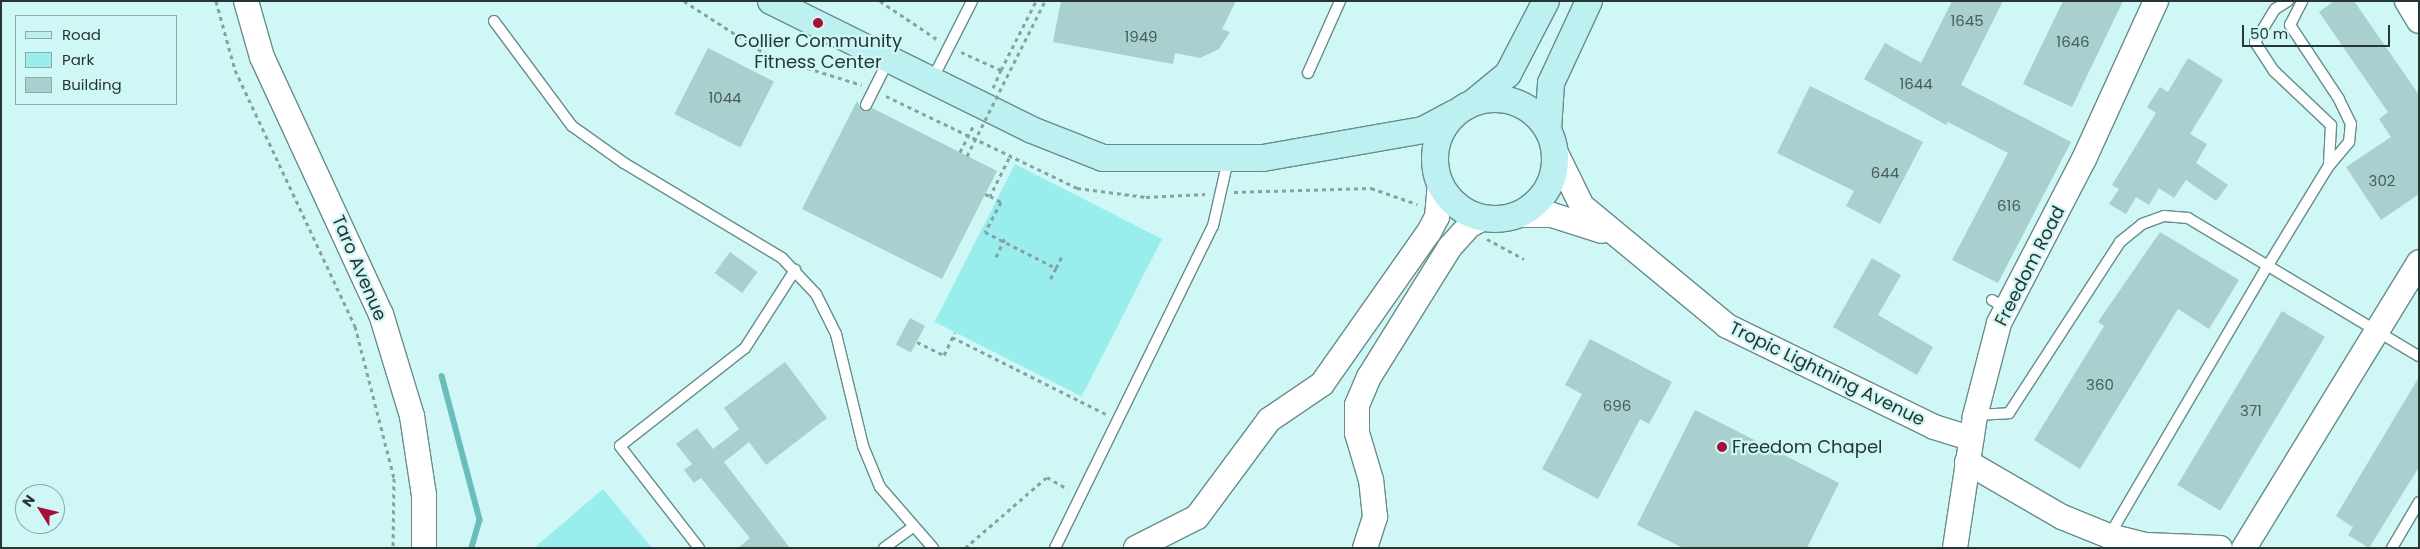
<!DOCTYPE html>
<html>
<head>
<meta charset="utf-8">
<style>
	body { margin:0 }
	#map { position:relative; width:2420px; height:549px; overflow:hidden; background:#cff7f6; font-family:Poppins,sans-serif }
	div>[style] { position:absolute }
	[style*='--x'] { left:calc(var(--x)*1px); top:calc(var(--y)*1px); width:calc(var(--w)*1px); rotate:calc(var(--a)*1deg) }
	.green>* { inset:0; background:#99edec; transform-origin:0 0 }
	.stream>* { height:5.5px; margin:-2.75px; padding:0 2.75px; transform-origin:2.75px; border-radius:2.75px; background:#69bdbd }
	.building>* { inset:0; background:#a9cfcf; transform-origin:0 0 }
	.path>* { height:3px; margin-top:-1.5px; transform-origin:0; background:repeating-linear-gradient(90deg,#85a2a1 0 4px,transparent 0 8px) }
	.roads { filter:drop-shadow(1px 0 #688c8c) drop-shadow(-1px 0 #688c8c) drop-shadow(0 1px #688c8c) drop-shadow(0 -1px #688c8c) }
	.service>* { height:10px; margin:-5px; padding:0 5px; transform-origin:5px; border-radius:5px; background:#fff }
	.tertiary>* { height:24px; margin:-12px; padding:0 12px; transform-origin:12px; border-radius:12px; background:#fff }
	.secondary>* { height:26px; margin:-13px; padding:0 13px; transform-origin:13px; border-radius:13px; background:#bcf0f1 }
	.secondary>.ring { margin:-13px; padding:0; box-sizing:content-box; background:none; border:26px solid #bcf0f1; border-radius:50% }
	.path-bridge>* { height:3px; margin-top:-1.5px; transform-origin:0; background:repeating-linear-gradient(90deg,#85a2a1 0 4px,transparent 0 8px) }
	.dots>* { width:14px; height:14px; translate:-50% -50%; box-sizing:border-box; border:2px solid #cff7f6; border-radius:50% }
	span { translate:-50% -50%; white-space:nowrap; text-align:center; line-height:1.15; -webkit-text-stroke:4.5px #cff7f6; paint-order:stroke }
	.number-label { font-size:15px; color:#475c5c }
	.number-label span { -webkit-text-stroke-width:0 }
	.poi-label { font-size:18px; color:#263635 }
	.left { translate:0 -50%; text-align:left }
	.street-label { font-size:18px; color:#263635 }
	.frame { position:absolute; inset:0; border:2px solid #263635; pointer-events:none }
	.legend { position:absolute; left:15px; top:15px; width:162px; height:90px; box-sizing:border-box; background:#cff7f6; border:1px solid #8baaa9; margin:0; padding:6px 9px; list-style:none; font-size:15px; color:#263635 }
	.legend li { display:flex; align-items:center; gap:10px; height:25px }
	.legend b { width:25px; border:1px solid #8baaa9 }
	.north { position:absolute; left:15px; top:484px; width:50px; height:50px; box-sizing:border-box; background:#cff7f6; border:1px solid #8baaa9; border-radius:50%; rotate:306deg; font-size:14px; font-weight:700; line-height:20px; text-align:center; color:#263635 }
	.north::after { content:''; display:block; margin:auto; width:18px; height:22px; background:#a70e38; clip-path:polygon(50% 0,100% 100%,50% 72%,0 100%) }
	.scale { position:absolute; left:2242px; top:25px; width:148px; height:22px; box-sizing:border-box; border:2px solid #263635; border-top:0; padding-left:6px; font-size:15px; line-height:18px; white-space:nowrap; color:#263635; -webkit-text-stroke:4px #cff7f6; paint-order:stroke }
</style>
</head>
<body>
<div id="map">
	<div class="green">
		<div style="left:1015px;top:164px;width:165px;height:177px;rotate:27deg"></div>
		<div style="clip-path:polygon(603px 489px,652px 548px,534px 548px)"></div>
	</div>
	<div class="stream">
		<div style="--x:442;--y:376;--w:149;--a:75.2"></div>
		<div style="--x:480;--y:520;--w:29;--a:106"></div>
	</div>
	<div class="building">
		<div style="clip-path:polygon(1061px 1px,1236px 1px,1222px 29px,1230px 32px,1219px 49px,1200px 58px,1175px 53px,1173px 64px,1053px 42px)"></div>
		<div style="clip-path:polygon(1952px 1px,2003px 1px,1961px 85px,2071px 142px,1998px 283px,1952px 260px,2008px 153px,1948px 122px,1946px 125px,1864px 79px,1885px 43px,1921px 63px)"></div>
		<div style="clip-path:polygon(2063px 1px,2123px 1px,2072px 107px,2023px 84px)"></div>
		<div style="clip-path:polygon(2334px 1px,2354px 1px,2419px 95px,2419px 194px,2381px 220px,2346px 167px,2391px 137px,2379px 119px,2388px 112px,2319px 12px)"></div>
		<div style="left:708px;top:48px;width:74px;height:74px;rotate:27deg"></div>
		<div style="clip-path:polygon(2188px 58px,2223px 80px,2190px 134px,2207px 144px,2196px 163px,2228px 185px,2216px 201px,2186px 180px,2174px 198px,2159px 188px,2149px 205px,2136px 197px,2126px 214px,2109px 204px,2119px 189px,2112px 185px,2156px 113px,2147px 107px,2160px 87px,2168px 92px)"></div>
		<div style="clip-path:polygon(1810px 86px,1923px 142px,1880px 224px,1846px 206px,1854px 191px,1777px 153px)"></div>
		<div style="clip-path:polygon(857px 101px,863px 111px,872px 108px,997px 171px,942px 279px,802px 209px)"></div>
		<div style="clip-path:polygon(2160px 232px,2239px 280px,2209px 329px,2178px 309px,2080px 469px,2034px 440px,2104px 326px,2098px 322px)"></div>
		<div style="left:730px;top:252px;width:34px;height:26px;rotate:36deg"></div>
		<div style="clip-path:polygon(1872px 258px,1901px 275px,1878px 315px,1933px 347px,1917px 375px,1833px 327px)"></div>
		<div style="left:2282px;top:311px;width:50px;height:203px;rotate:31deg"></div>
		<div style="left:910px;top:318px;width:17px;height:30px;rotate:28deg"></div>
		<div style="clip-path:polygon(1590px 339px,1672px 382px,1649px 424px,1640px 419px,1598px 499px,1542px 469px,1582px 394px,1565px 385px)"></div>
		<div style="clip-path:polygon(785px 362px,827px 418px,766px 465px,749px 442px,724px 462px,790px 548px,738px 548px,750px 538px,701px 478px,694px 483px,684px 470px,692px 464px,676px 444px,697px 428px,713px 449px,739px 429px,724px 408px)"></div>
		<div style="clip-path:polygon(2419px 377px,2419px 467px,2369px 548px,2348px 535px,2353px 527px,2336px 516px)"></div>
		<div style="clip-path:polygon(1695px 410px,1839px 483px,1807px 548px,1683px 548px,1637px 525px)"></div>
	</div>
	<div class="path">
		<div style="--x:216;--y:1;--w:72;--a:74.6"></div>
		<div style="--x:235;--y:70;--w:283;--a:64.9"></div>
		<div style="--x:355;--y:326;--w:157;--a:75.6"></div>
		<div style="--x:394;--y:478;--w:70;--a:90.8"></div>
		<div style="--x:684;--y:1;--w:101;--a:32.9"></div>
		<div style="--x:769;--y:56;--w:97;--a:17.3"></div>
		<div style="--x:880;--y:1;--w:70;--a:33.9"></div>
		<div style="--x:961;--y:52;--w:44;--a:24.2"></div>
		<div style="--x:1001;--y:70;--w:77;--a:-63.1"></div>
		<div style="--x:993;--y:88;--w:20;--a:-66"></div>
		<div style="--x:886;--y:96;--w:212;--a:25.7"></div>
		<div style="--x:1077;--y:188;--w:70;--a:7.4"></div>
		<div style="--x:1146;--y:197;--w:59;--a:-2.9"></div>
		<div style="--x:960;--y:152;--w:31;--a:-63"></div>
		<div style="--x:1009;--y:158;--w:42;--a:116.6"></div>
		<div style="--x:990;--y:196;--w:13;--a:29"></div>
		<div style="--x:1001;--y:202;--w:34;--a:118"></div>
		<div style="--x:985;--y:232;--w:80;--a:26.9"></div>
		<div style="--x:1056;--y:268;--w:13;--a:117"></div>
		<div style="--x:1234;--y:192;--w:137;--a:-1.7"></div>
		<div style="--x:1371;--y:188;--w:49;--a:19.2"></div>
		<div style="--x:985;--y:194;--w:5;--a:22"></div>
		<div style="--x:1487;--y:239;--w:42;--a:28.4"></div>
		<div style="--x:996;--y:257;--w:23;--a:-65"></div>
		<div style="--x:1056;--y:268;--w:13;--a:-63"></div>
		<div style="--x:952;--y:337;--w:172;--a:26.6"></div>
		<div style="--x:917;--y:342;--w:30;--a:26"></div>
		<div style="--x:944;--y:355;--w:25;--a:-64"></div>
		<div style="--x:965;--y:548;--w:108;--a:-40.9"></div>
		<div style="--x:1047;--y:477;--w:24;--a:30"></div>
	</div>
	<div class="roads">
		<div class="service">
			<div style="--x:2288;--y:1;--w:15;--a:148"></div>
			<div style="--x:2275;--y:9;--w:39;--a:121"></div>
			<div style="--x:2255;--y:42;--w:35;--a:57"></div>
			<div style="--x:2274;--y:71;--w:79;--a:43.5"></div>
			<div style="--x:2331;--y:125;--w:38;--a:93"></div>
			<div style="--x:494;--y:21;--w:131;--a:53.4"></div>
			<div style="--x:572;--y:126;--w:64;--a:35.4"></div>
			<div style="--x:624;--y:163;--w:184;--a:31"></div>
			<div style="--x:782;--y:258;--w:50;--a:46.6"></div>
			<div style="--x:816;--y:294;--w:45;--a:63.4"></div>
			<div style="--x:836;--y:334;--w:115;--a:76.4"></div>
			<div style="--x:863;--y:446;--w:44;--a:67.5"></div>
			<div style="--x:880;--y:487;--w:81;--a:49"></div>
			<div style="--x:1308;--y:73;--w:79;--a:-66"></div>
			<div style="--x:932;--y:80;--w:89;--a:-63.1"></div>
			<div style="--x:866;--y:105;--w:51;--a:-63.4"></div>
			<div style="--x:1992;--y:300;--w:17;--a:31"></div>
			<div style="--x:1976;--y:415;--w:33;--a:-3"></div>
			<div style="--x:2009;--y:413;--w:204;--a:-57"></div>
			<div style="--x:2120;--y:242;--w:28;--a:-39"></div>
			<div style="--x:2142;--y:224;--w:23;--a:-20"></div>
			<div style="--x:2164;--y:216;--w:24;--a:5"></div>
			<div style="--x:2188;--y:218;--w:269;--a:30.9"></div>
			<div style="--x:2109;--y:536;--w:312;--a:-59.6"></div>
			<div style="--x:2267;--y:267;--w:117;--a:-58.6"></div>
			<div style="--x:2328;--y:167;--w:33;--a:-50"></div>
			<div style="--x:2349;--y:142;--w:18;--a:-84"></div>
			<div style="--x:2351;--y:124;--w:28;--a:-116"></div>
			<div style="--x:2339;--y:99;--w:89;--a:-123.5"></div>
			<div style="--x:2290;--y:25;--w:27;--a:-63"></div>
			<div style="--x:699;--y:548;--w:129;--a:-127.8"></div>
			<div style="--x:620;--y:446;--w:159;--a:-38.1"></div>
			<div style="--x:745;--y:348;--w:93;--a:-57.3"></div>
			<div style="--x:884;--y:548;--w:34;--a:-36"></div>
			<div style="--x:1055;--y:548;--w:359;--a:-63.9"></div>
			<div style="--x:1213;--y:226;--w:68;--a:-77.2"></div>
			<div style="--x:2392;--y:548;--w:53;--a:-59.6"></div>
		</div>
		<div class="tertiary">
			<div style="--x:246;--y:1;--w:58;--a:74.1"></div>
			<div style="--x:262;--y:57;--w:283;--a:65.2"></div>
			<div style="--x:381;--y:314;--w:107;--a:73.1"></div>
			<div style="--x:412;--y:416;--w:80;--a:81.4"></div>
			<div style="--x:424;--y:495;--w:53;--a:90"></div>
			<div style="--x:2407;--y:1;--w:23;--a:59"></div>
			<div style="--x:1555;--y:151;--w:61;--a:63.9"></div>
			<div style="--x:1582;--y:206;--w:188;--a:39.6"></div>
			<div style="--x:1727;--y:326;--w:230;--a:26"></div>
			<div style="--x:1934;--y:427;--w:39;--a:17"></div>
			<div style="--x:1517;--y:215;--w:35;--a:0"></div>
			<div style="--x:1552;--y:215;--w:52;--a:17.7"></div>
			<div style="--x:1967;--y:462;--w:110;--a:30.1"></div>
			<div style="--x:2062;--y:517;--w:51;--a:22"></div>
			<div style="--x:2109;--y:536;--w:38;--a:14"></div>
			<div style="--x:2146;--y:545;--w:74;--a:2.3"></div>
			<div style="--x:1136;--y:548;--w:68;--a:-26.9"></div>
			<div style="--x:1197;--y:517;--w:121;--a:-53.4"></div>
			<div style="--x:1269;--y:420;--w:64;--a:-34.2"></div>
			<div style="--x:1322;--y:384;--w:186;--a:-54.9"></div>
			<div style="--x:1429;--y:232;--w:17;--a:-62"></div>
			<div style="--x:1437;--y:217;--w:33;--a:-85"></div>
			<div style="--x:1365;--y:548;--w:33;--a:-72"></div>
			<div style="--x:1375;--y:517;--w:37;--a:-96"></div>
			<div style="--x:1371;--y:480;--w:49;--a:-106.6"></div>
			<div style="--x:1357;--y:433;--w:28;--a:-90"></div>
			<div style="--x:1357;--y:405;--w:30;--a:-67"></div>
			<div style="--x:1369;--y:377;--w:153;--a:-58.1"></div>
			<div style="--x:1450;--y:247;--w:30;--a:-48"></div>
			<div style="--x:1470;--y:225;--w:16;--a:-27"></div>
			<div style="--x:1955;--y:548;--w:134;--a:-81.4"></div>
			<div style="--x:1975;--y:416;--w:96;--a:-75.5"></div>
			<div style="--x:1999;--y:323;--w:185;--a:-62.6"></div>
			<div style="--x:2084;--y:159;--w:174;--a:-65.5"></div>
			<div style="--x:2244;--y:548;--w:335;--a:-58.5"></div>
		</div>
		<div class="secondary">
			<div style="--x:771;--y:1;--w:291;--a:26.3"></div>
			<div style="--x:1032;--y:130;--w:76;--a:21.5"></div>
			<div style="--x:1103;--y:158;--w:160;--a:0"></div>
			<div style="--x:1263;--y:158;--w:162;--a:-9.9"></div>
			<div style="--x:1423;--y:130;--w:36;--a:-28"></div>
			<div class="ring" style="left:1435px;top:99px;width:94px;height:94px"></div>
			<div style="--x:1474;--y:102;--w:44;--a:-39.5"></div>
			<div style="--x:1508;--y:74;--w:82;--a:-62.5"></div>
			<div style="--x:1548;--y:130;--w:47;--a:-86.3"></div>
			<div style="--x:1551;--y:83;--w:90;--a:-65.1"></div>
		</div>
	</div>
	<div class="path-bridge">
		<div style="--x:967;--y:156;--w:174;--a:-63.3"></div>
	</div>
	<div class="dots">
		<div style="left:818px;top:23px;background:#a70e38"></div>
		<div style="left:1722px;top:447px;background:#a70e38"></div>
	</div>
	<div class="number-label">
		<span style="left:1967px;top:21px">1645</span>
		<span style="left:1141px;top:37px">1949</span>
		<span style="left:2073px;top:42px">1646</span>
		<span style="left:1916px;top:84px">1644</span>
		<span style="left:725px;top:98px">1044</span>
		<span style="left:1885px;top:173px">644</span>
		<span style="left:2382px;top:181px">302</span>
		<span style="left:2009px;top:206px">616</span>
		<span style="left:2100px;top:385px">360</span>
		<span style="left:1617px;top:406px">696</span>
		<span style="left:2251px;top:411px">371</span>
	</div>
	<div class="poi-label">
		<span style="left:818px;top:52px">Collier Community<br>Fitness Center</span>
		<span class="left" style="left:1732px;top:447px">Freedom Chapel</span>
	</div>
	<div class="street-label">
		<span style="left:2030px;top:266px;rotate:-63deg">Freedom Road</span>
		<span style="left:359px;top:268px;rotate:67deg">Taro Avenue</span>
		<span style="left:1827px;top:374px;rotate:26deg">Tropic Lightning Avenue</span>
	</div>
	<div class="frame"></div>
	<ul class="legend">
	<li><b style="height:6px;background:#bcf0f1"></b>Road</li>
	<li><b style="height:14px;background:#99edec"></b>Park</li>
	<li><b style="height:14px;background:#a9cfcf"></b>Building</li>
	</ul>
	<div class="north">N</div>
	<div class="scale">50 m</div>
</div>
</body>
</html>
